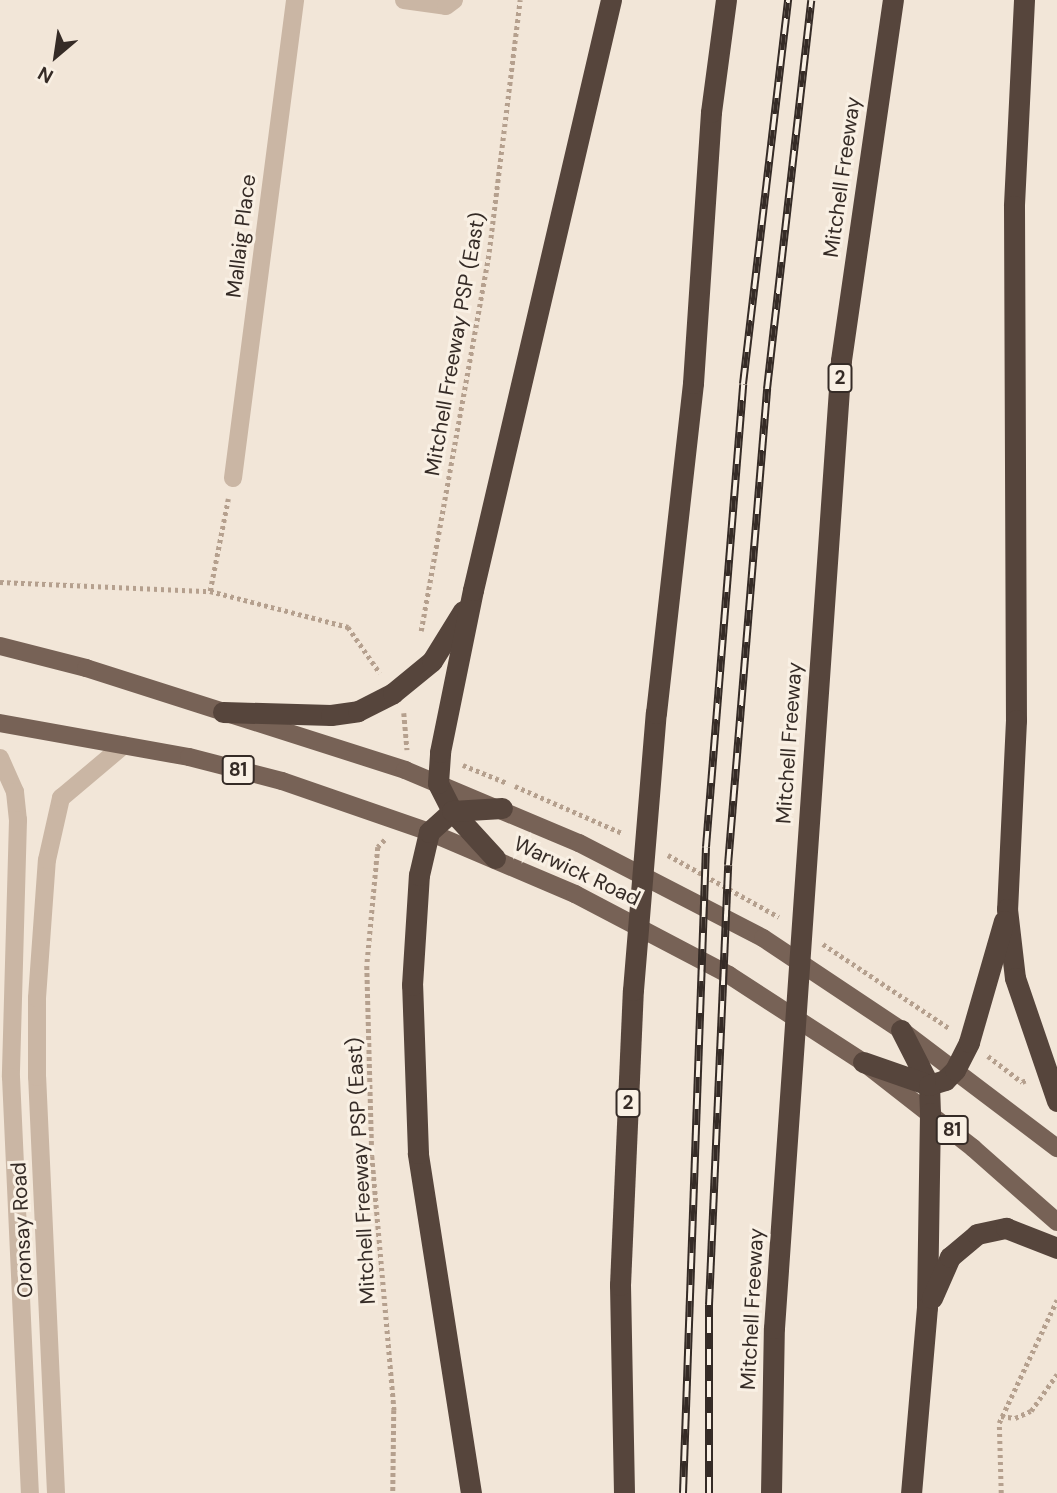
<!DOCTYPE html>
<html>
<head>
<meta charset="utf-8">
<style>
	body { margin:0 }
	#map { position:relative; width:1057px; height:1493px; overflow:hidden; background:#f2e6d8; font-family:"DM Sans",sans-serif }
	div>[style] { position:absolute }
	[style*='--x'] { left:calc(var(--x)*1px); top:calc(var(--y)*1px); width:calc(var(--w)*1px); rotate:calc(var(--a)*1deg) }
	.path>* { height:4.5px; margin-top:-2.25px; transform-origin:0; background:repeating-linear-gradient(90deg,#b5a08e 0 3.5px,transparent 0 7px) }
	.street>* { height:18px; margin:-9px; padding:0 9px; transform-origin:9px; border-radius:9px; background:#cab6a4 }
	.primary>* { height:18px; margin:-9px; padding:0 9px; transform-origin:9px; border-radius:9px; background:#776256 }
	.highway>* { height:21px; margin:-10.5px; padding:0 10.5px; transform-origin:10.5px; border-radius:10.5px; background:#56453c }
	.rail>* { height:8px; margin-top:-4px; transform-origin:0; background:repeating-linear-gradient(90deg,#f9f0e4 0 16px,#352b26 0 32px); box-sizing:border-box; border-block:2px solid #352b26 }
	span { translate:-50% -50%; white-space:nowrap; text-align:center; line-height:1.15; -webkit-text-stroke:6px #f9f0e4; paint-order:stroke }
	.shield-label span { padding:2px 5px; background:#f9f0e4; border:2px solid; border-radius:5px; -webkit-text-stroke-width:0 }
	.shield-label { font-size:19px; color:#352b26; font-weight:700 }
	.street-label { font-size:21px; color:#352b26 }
	.north { position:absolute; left:21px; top:21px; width:70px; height:70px; -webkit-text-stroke:5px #f9f0e4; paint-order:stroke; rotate:209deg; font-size:19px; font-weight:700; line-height:28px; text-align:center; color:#352b26 }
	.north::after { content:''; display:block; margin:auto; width:24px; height:32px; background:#352b26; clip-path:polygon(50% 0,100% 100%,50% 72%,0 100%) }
</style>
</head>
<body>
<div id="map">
	<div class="path">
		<div style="--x:0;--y:582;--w:210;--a:2.5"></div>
		<div style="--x:210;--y:591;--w:143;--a:14.6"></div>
		<div style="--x:348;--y:627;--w:56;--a:55.2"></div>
		<div style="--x:210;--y:591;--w:94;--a:-78.9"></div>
		<div style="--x:421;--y:631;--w:385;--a:-79.8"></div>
		<div style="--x:489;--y:252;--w:254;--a:-83"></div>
		<div style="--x:404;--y:713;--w:37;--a:85"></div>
		<div style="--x:463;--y:765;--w:48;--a:22.2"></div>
		<div style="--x:515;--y:786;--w:117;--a:23.7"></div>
		<div style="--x:385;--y:840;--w:10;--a:135"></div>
		<div style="--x:378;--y:847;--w:120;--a:95.3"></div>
		<div style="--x:367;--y:966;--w:190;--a:88.5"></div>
		<div style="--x:372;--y:1156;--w:255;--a:85"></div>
		<div style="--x:394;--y:1410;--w:83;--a:90.7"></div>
		<div style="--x:668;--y:855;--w:127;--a:29.2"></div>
		<div style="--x:823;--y:944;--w:151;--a:33.7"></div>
		<div style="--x:988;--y:1056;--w:43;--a:37.4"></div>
		<div style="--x:1022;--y:1082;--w:4;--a:-27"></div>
		<div style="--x:1001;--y:1416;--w:14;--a:8"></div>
		<div style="--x:1015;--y:1418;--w:17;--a:-24"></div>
		<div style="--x:1031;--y:1411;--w:45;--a:-54.9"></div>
		<div style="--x:1001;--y:1493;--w:70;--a:-91.6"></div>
		<div style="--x:999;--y:1423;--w:136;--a:-64.8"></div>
	</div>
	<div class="street">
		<div style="--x:404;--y:0;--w:42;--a:8.1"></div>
		<div style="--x:446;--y:6;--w:10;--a:-37"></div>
		<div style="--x:233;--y:478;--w:482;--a:-82.6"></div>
		<div style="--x:0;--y:758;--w:37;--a:66"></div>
		<div style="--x:15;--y:792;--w:28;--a:84"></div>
		<div style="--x:18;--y:820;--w:257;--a:91.6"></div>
		<div style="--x:11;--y:1077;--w:416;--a:87.4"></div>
		<div style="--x:56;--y:1493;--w:416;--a:-92.6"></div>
		<div style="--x:37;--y:1077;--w:79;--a:-90"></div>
		<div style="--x:37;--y:998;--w:138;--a:-85.9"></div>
		<div style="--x:47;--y:860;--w:64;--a:-77.3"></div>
		<div style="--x:61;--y:798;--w:82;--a:-40.1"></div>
	</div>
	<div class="primary">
		<div style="--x:0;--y:646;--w:89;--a:14.3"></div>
		<div style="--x:86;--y:668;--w:335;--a:17.7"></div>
		<div style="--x:405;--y:770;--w:189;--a:22.8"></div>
		<div style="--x:579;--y:843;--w:207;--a:27.3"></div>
		<div style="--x:763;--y:938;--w:166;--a:33.7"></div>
		<div style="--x:901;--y:1030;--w:196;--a:37.1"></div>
		<div style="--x:0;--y:723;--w:192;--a:10.2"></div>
		<div style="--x:189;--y:757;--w:96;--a:14.5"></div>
		<div style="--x:282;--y:781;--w:156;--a:19.1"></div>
		<div style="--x:429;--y:832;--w:159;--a:23"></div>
		<div style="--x:575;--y:894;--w:174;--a:27.7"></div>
		<div style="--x:729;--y:975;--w:160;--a:33"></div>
		<div style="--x:863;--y:1062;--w:140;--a:38"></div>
		<div style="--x:973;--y:1148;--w:112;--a:41.4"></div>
	</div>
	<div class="highway">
		<div style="--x:1024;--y:0;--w:206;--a:92.8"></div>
		<div style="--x:1014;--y:206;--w:514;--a:89.78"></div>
		<div style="--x:1016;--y:720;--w:189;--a:92.7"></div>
		<div style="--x:1007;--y:909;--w:69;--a:83.4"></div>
		<div style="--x:1015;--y:978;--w:130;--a:71.1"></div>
		<div style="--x:223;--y:712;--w:108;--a:1.6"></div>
		<div style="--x:331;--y:715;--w:27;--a:-8"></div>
		<div style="--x:358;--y:711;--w:39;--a:-27"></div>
		<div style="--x:393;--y:693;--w:50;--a:-39.4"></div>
		<div style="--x:432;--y:661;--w:59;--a:-58.2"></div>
		<div style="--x:495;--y:858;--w:64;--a:-132.5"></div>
		<div style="--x:452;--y:811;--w:31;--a:-117"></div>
		<div style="--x:438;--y:783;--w:31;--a:-86"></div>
		<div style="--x:440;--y:752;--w:165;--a:-78.5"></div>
		<div style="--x:473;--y:590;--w:606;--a:-76.84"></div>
		<div style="--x:901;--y:1030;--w:62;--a:63"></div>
		<div style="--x:929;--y:1085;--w:28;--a:88"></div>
		<div style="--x:930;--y:1113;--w:194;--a:90.9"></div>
		<div style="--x:927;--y:1307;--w:187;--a:94.9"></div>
		<div style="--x:863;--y:1062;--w:70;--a:19.2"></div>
		<div style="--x:929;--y:1085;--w:17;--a:-17"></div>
		<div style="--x:945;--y:1080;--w:14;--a:-45"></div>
		<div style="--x:955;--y:1070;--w:31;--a:-63"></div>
		<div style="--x:969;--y:1042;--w:126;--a:-73.9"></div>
		<div style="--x:932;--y:1298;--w:45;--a:-66.3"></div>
		<div style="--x:950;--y:1257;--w:35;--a:-40"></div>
		<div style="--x:977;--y:1234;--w:30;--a:-12"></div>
		<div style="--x:1006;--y:1228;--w:55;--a:21.4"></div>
		<div style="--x:471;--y:1493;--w:344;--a:-98.9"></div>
		<div style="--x:418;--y:1153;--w:168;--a:-92"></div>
		<div style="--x:412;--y:985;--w:110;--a:-86.4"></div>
		<div style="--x:419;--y:875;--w:44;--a:-76.9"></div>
		<div style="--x:429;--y:832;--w:31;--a:-42"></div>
		<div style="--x:452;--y:811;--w:50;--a:-3.4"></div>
		<div style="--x:624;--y:1493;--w:208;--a:-91.1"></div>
		<div style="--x:620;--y:1285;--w:295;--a:-87.5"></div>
		<div style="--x:633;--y:990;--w:278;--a:-85.3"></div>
		<div style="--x:656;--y:713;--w:332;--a:-83.6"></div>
		<div style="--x:693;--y:383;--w:272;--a:-86.2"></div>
		<div style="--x:711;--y:112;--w:113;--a:-82.4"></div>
		<div style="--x:771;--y:1493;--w:165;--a:-89"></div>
		<div style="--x:774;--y:1328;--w:970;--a:-86.04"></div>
		<div style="--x:841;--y:360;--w:364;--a:-81.8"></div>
	</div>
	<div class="rail">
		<div style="--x:683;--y:1493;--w:646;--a:-87.96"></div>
		<div style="--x:706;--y:847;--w:464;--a:-85.4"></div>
		<div style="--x:743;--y:384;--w:387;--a:-83.3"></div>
		<div style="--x:709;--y:1493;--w:188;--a:-90"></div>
		<div style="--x:709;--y:1305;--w:440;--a:-87.5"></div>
		<div style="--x:728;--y:865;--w:478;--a:-85.3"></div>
		<div style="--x:767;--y:389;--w:391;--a:-83.5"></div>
	</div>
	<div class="shield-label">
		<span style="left:840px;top:378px">2</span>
		<span style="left:238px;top:770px">81</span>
		<span style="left:628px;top:1103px">2</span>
		<span style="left:952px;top:1130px">81</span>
	</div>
	<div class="street-label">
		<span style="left:842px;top:177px;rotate:-82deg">Mitchell Freeway</span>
		<span style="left:241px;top:236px;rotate:-83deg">Mallaig Place</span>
		<span style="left:455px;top:344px;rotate:-80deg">Mitchell Freeway PSP (East)</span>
		<span style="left:789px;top:743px;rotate:-86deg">Mitchell Freeway</span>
		<span style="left:577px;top:871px;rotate:25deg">Warwick Road</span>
		<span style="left:361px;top:1171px;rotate:-93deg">Mitchell Freeway PSP (East)</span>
		<span style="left:22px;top:1230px;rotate:-93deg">Oronsay Road</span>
		<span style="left:752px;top:1309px;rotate:-87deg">Mitchell Freeway</span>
	</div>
	<div class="north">N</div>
</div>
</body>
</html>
